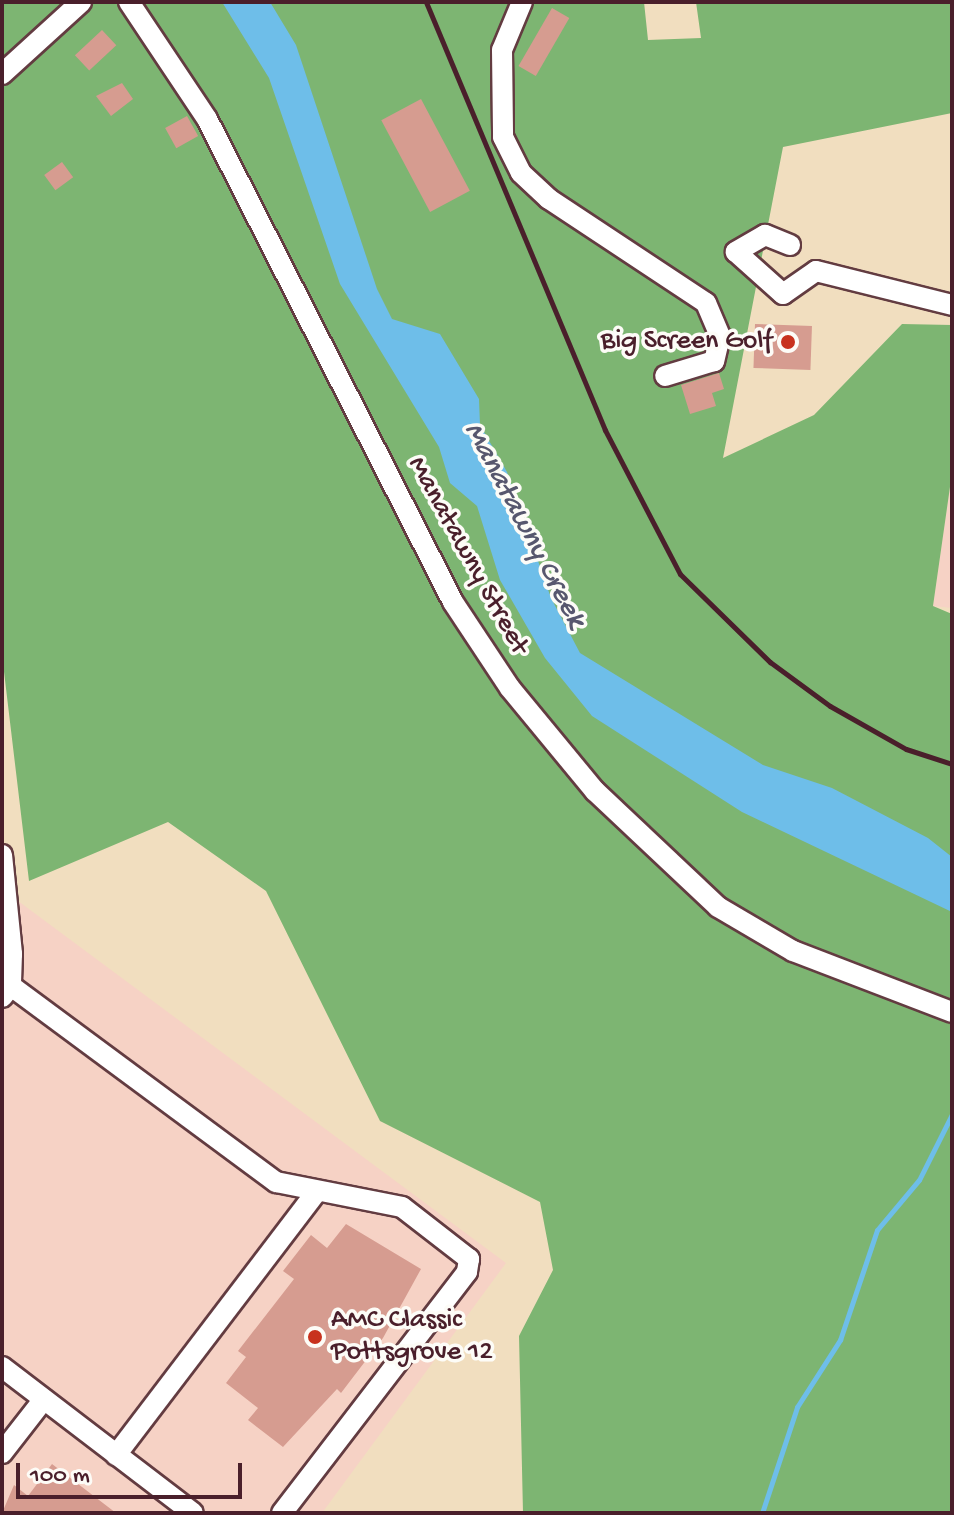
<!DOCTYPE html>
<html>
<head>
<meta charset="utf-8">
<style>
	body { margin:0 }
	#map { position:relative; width:954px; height:1515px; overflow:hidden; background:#f1debf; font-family:"Gochi Hand",sans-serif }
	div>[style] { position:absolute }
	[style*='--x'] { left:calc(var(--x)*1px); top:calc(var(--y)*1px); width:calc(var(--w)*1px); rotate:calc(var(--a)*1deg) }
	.built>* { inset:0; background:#f6d2c5 }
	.forest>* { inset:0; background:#7db572 }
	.water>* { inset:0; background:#6ebee9 }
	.stream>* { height:5px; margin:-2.5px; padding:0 2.5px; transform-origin:2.5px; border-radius:2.5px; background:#6ebee9 }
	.building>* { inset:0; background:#d69c90; transform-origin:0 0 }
	.roads { filter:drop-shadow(2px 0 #633c41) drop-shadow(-2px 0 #633c41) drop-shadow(0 2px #633c41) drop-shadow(0 -2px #633c41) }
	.minor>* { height:20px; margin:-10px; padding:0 10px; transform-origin:10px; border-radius:10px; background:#fff }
	.rail>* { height:5px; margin:-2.5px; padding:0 2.5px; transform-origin:2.5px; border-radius:2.5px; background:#4a1f2b }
	.dots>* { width:22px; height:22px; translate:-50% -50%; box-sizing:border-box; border:4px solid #fdfcf7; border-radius:50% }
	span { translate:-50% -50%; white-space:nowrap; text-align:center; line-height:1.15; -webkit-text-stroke:7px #fdfcf7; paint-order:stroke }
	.poi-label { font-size:28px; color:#4a1f2b }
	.right { translate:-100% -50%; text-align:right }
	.left { translate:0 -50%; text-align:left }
	.street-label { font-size:28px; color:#4a1f2b }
	.water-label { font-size:30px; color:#57576e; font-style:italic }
	.frame { position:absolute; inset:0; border:4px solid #4a1f2b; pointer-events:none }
	.scale { position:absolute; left:16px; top:1463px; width:226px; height:36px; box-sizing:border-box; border:4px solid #4a1f2b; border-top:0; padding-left:10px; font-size:24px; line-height:28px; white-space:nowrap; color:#4a1f2b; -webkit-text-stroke:6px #fdfcf7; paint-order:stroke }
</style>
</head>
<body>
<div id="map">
	<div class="built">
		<div style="clip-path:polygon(952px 473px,952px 608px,933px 606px)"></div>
		<div style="clip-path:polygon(2px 889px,506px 1263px,322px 1513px,2px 1513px)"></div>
	</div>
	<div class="forest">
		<div style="clip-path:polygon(2px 2px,644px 2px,648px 40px,701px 38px,696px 2px,952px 2px,952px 113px,783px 147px,723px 458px,814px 415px,902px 324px,952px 325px,952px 473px,933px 606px,952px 614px,952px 1513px,523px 1513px,519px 1336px,553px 1270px,540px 1202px,380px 1121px,266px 891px,168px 822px,29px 881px,2px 655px)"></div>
	</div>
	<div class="water">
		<div style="clip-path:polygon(222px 2px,270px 2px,296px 45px,377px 289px,392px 319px,440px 334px,479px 399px,480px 425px,507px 472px,551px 598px,580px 653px,763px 765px,832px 788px,928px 838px,952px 857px,952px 912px,742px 812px,592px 716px,545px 658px,500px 580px,477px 506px,450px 483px,439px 447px,340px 284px,269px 78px)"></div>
	</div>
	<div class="stream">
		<div style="--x:762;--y:1513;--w:112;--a:-71.7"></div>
		<div style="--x:797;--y:1407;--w:80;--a:-57.3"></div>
		<div style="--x:840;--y:1340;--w:116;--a:-71.4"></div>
		<div style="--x:877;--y:1230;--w:65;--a:-50"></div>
		<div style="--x:919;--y:1180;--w:74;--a:-63.4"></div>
	</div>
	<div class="building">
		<div style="left:552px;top:8px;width:20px;height:67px;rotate:30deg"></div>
		<div style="left:102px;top:30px;width:21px;height:37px;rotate:47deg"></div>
		<div style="clip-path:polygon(122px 83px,133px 99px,111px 116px,96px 96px)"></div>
		<div style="left:421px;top:99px;width:104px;height:45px;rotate:62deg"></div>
		<div style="left:187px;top:116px;width:23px;height:25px;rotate:61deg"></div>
		<div style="left:62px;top:162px;width:19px;height:22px;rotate:54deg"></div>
		<div style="left:755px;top:324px;width:57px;height:44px;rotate:2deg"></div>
		<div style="clip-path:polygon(719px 373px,724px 389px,712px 393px,716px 406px,690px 414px,681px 385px)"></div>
		<div style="clip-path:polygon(346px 1224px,421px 1269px,383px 1338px,341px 1393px,337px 1389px,283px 1447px,248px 1420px,258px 1408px,226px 1383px,246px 1357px,238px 1351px,294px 1279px,283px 1271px,311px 1235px,327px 1248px)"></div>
		<div style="clip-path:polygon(52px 1464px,116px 1513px,2px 1513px,14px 1485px,28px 1496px)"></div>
	</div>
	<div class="roads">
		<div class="minor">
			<div style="--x:129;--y:2;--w:141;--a:56.3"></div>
			<div style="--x:207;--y:119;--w:542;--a:63.01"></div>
			<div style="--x:453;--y:602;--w:103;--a:56.5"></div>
			<div style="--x:510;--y:688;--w:134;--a:50.5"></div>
			<div style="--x:595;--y:791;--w:169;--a:43.3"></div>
			<div style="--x:718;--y:907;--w:87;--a:30.4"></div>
			<div style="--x:793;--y:951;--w:170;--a:21"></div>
			<div style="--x:522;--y:2;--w:52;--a:112.6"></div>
			<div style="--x:502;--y:50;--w:87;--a:89.3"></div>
			<div style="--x:503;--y:137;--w:40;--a:63.4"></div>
			<div style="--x:521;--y:173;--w:38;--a:43"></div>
			<div style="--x:549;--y:199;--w:188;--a:33.5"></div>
			<div style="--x:706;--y:303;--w:36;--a:67"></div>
			<div style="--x:720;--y:336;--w:26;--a:103"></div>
			<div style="--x:714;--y:361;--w:51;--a:163"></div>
			<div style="--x:2;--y:74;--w:107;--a:-42.3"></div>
			<div style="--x:790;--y:245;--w:27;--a:-158"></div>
			<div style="--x:765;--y:235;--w:34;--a:150"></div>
			<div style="--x:736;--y:252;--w:63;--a:41.8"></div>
			<div style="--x:783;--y:294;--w:40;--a:-34.9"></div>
			<div style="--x:816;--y:271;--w:140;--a:14"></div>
			<div style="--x:2;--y:855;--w:100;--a:84.2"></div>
			<div style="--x:12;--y:954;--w:32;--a:92"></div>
			<div style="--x:11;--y:986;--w:14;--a:129"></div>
			<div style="--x:11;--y:986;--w:330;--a:36.5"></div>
			<div style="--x:276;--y:1182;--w:128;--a:11.2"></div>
			<div style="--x:402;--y:1207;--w:85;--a:37.8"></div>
			<div style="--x:469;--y:1259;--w:13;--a:99"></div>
			<div style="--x:467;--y:1272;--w:304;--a:127.5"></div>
			<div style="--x:2;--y:1367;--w:240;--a:37.4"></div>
			<div style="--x:2;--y:1453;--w:68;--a:-52.1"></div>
			<div style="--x:116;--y:1455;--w:328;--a:-52.7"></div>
		</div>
	</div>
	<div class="rail">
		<div style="--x:426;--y:2;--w:464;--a:67.3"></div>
		<div style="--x:605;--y:430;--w:162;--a:62.5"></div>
		<div style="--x:680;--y:574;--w:126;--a:44.4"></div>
		<div style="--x:770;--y:662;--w:74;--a:36.3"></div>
		<div style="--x:830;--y:706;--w:87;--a:29.5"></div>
		<div style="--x:906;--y:749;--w:48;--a:18.1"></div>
	</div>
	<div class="dots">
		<div style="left:788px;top:342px;background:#c8321e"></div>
		<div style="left:315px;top:1337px;background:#c8321e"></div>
	</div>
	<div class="poi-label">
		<span class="right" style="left:772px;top:342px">Big Screen Golf</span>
		<span class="left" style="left:331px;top:1337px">AMC Classic<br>Pottsgrove 12</span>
	</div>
	<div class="street-label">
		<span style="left:467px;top:556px;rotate:61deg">Manatawny Street</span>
	</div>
	<div class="water-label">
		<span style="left:523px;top:526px;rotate:62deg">Manatawny Creek</span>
	</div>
	<div class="frame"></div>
	<div class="scale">100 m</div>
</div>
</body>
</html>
